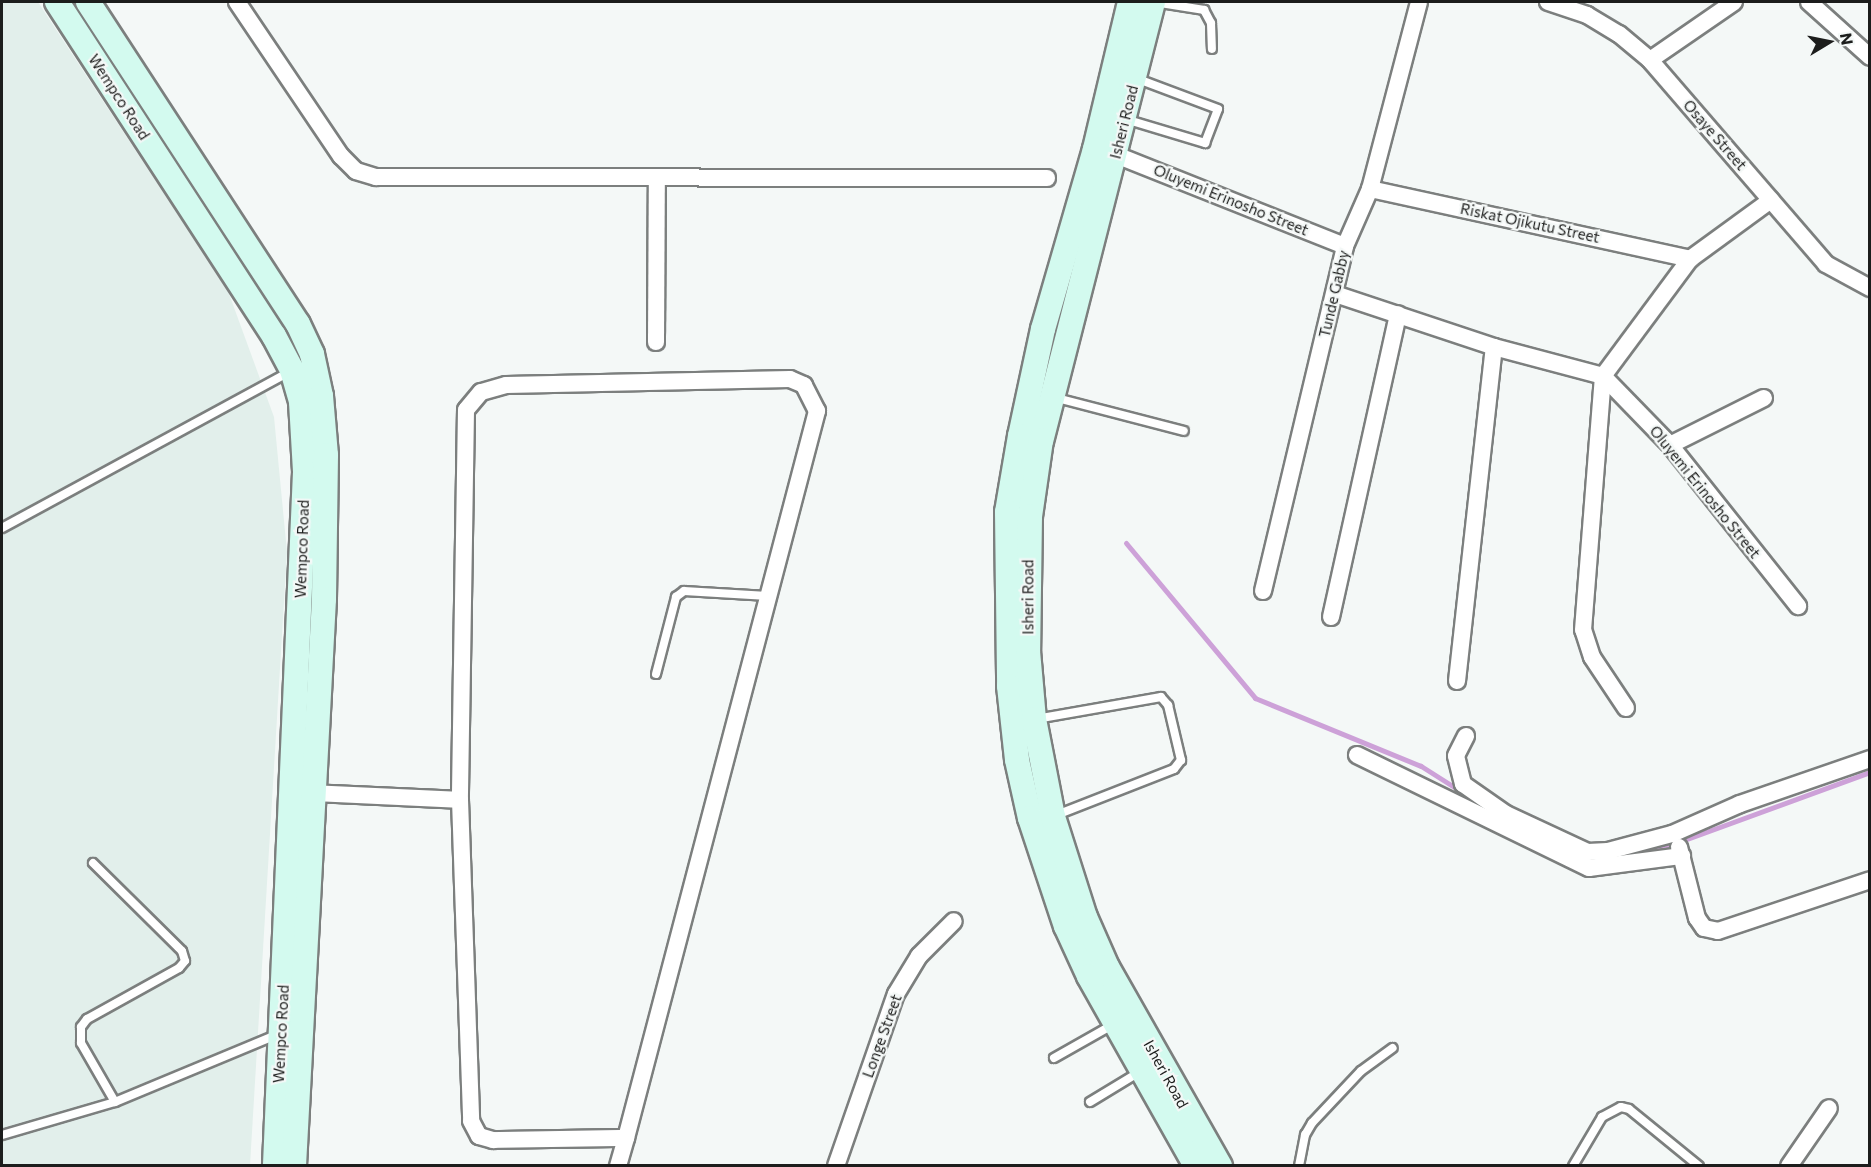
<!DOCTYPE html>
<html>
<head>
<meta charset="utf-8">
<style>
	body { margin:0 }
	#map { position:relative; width:1871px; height:1167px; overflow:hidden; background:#f4f8f7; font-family:Commissioner,sans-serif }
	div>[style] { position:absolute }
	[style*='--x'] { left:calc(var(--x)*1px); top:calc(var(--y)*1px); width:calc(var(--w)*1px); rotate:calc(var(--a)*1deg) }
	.built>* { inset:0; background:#e2efeb }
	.stream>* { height:5px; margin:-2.5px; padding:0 2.5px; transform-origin:2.5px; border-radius:2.5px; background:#cda1d8 }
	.roads { filter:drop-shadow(2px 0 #7c7f7e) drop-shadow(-2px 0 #7c7f7e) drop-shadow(0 2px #7c7f7e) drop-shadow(0 -2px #7c7f7e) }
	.lane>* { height:8px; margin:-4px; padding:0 4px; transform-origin:4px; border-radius:4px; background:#fff }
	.street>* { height:16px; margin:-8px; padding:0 8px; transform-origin:8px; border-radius:8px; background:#fff }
	.secondary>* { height:24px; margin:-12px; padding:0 12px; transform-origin:12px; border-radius:12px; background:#d3faef }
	span { translate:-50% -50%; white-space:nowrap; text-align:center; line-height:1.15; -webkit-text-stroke:4.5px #f4f8f7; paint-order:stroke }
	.street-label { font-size:15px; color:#1c1d1c }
	.frame { position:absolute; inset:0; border:3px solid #1c1d1c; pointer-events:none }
	.north { position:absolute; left:1799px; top:12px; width:60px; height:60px; -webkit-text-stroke:4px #f4f8f7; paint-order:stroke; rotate:80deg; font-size:16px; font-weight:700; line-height:24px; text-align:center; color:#1c1d1c }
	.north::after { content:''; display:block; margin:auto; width:21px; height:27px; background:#1c1d1c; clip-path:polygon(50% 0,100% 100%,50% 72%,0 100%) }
</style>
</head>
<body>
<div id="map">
	<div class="built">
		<div style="clip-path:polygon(2px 2px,38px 2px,228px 291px,274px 417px,287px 552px,250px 1165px,2px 1166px)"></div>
	</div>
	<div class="stream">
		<div style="--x:1126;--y:543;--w:202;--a:50.2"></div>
		<div style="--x:1255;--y:698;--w:179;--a:22.3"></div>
		<div style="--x:1421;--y:766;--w:49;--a:32.4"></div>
		<div style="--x:1633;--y:854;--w:33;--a:-12"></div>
		<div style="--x:1665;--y:847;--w:218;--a:-20.1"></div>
	</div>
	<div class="roads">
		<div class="lane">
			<div style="--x:1154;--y:2;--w:51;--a:9.1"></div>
			<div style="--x:1204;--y:10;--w:15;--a:62"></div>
			<div style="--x:1211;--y:23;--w:26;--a:88"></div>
			<div style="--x:1125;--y:119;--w:84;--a:16.7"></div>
			<div style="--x:1205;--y:143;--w:36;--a:-69"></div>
			<div style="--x:1218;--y:109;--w:89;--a:-159.5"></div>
			<div style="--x:1053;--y:397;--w:135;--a:14.5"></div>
			<div style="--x:2;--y:528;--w:327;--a:-28.5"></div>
			<div style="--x:656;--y:674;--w:80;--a:-75.4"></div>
			<div style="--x:676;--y:597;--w:10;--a:-37"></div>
			<div style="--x:684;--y:591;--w:84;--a:3.4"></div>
			<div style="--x:1036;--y:719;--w:127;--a:-10"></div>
			<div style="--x:1161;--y:697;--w:11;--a:49"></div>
			<div style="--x:1168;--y:705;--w:57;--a:76.7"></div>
			<div style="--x:1181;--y:760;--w:11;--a:128"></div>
			<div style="--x:1174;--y:769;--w:129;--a:158.6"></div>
			<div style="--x:93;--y:863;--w:125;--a:44.7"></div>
			<div style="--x:182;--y:951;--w:10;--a:73"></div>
			<div style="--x:185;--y:961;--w:9;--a:131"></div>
			<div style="--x:179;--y:968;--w:105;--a:151"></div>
			<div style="--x:87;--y:1019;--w:10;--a:127"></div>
			<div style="--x:81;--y:1027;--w:16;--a:90"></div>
			<div style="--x:81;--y:1043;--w:68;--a:60"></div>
			<div style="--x:1054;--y:1058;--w:69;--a:-29.5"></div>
			<div style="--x:1090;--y:1102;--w:60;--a:-31.3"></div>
			<div style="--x:2;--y:1135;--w:118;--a:-16.3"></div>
			<div style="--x:115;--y:1102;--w:177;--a:-22.6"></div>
			<div style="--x:1299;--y:1166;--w:32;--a:-79"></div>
			<div style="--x:1305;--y:1135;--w:14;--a:-60"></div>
			<div style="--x:1312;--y:1123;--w:71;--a:-46.7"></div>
			<div style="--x:1361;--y:1071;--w:39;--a:-36"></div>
			<div style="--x:1573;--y:1166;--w:57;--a:-59.4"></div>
			<div style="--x:1602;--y:1117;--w:21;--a:-28"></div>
			<div style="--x:1621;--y:1107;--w:8;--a:14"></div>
			<div style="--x:1629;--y:1109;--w:90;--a:39.2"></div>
		</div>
		<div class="street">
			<div style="--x:237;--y:2;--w:186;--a:56"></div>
			<div style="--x:341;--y:156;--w:21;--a:45"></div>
			<div style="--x:356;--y:171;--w:21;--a:17"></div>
			<div style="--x:376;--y:177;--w:671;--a:0.09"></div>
			<div style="--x:1548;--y:2;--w:41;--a:18.4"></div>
			<div style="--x:1587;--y:15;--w:37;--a:31"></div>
			<div style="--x:1619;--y:34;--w:40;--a:40"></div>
			<div style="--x:1650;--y:60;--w:269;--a:49.2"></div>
			<div style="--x:1826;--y:264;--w:50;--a:28.6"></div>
			<div style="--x:1809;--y:2;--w:82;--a:42"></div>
			<div style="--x:1650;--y:60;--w:102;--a:-34.6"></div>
			<div style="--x:1116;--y:155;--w:246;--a:21.7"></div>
			<div style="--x:1370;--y:189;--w:328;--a:12.3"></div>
			<div style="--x:1335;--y:294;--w:168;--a:18.4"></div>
			<div style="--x:1494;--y:347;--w:113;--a:14.9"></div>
			<div style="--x:1603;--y:376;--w:96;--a:45.8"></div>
			<div style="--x:1670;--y:445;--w:206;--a:51.5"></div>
			<div style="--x:656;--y:342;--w:164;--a:-89.7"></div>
			<div style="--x:1670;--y:445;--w:105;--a:-26.6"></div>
			<div style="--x:1263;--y:591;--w:355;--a:-76.6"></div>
			<div style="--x:1345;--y:246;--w:62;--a:-66.3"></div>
			<div style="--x:1370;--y:189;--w:193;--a:-75.3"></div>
			<div style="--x:1331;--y:617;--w:310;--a:-77.5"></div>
			<div style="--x:1457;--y:681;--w:336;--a:-83.7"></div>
			<div style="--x:1626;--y:708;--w:61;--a:-123.7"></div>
			<div style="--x:1592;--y:657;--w:28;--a:-108"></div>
			<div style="--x:1583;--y:630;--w:255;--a:-85.5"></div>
			<div style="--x:1603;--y:376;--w:146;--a:-53.4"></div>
			<div style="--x:1690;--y:259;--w:100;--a:-36.1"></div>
			<div style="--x:1466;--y:736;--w:22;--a:117"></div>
			<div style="--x:1456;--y:756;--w:29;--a:76"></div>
			<div style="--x:1463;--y:784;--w:52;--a:34.9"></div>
			<div style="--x:1506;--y:814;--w:90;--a:24.9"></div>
			<div style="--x:1588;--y:852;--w:20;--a:-3"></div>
			<div style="--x:1608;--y:851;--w:66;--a:-14.9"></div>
			<div style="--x:1672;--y:834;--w:74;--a:-23.8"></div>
			<div style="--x:1740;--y:804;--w:138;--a:-19.1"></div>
			<div style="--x:1357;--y:755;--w:258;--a:26"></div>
			<div style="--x:1589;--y:868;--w:94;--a:-7.4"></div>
			<div style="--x:312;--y:793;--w:148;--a:2.7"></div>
			<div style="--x:1679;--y:847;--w:73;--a:75.8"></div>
			<div style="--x:1697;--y:918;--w:12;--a:55"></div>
			<div style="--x:1704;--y:928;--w:14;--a:12"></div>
			<div style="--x:1718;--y:931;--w:160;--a:-18.5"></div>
			<div style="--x:618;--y:1166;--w:29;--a:-74"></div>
			<div style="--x:626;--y:1138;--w:752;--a:-75.28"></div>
			<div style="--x:817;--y:411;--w:29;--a:-117"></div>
			<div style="--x:804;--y:385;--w:15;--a:-157"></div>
			<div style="--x:790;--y:379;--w:284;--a:178.8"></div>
			<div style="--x:506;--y:385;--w:26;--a:164"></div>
			<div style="--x:481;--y:392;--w:23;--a:130"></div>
			<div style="--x:466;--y:410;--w:390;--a:90.9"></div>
			<div style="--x:460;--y:800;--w:321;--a:88"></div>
			<div style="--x:471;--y:1121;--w:17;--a:62"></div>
			<div style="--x:479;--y:1136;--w:15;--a:16"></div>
			<div style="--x:493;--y:1140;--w:133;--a:-0.9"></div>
			<div style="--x:836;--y:1166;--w:182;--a:-70.8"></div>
			<div style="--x:896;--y:994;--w:44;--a:-58.8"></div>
			<div style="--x:919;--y:956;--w:49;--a:-45"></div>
			<div style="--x:1789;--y:1166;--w:70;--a:-55.4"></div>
		</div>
		<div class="secondary">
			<div style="--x:57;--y:2;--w:398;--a:57"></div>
			<div style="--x:274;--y:336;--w:38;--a:62"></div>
			<div style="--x:292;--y:370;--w:33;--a:74"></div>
			<div style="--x:301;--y:402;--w:70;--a:86.7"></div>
			<div style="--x:305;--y:472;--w:695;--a:92.48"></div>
			<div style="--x:88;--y:2;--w:384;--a:56.9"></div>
			<div style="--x:298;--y:324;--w:33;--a:65"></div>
			<div style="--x:312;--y:354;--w:43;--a:77.9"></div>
			<div style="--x:321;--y:396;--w:59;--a:85.2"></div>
			<div style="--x:326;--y:455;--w:144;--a:90.8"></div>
			<div style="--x:324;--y:599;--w:568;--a:93.03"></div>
			<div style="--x:1130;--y:2;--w:151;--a:103.4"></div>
			<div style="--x:1095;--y:149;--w:187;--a:106.1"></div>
			<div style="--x:1043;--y:329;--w:109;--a:102.1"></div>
			<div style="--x:1020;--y:436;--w:77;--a:99.7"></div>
			<div style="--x:1007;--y:512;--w:174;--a:89.3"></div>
			<div style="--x:1009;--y:686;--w:74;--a:83.8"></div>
			<div style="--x:1017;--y:760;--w:59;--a:77.4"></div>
			<div style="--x:1030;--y:818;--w:114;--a:71.6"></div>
			<div style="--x:1066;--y:926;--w:55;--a:65.3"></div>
			<div style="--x:1089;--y:976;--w:218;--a:60.6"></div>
			<div style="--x:1153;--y:2;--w:452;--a:104.3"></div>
			<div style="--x:1041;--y:440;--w:77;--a:98.2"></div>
			<div style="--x:1030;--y:516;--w:135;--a:90.8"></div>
			<div style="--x:1028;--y:651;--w:68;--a:85"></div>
			<div style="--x:1034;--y:719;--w:100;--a:79"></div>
			<div style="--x:1053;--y:817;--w:105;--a:72.3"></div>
			<div style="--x:1085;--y:917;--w:55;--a:66.3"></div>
			<div style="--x:1107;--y:967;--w:229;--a:60.4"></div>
		</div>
	</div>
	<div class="street-label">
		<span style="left:119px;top:97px;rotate:57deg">Wempco Road</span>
		<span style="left:1124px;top:122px;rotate:-76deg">Isheri Road</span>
		<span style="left:1715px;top:135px;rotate:49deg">Osaye Street</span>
		<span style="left:1231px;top:200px;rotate:22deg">Oluyemi Erinosho Street</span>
		<span style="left:1530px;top:223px;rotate:12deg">Riskat Ojikutu Street</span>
		<span style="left:1334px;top:294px;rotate:-77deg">Tunde Gabby</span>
		<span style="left:1705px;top:492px;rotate:51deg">Oluyemi Erinosho Street</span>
		<span style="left:302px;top:549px;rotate:-88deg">Wempco Road</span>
		<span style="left:1028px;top:597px;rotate:-90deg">Isheri Road</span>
		<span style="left:281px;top:1034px;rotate:-87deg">Wempco Road</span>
		<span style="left:882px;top:1036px;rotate:-70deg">Longe Street</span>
		<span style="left:1166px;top:1074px;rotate:61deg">Isheri Road</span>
	</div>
	<div class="frame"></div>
	<div class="north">N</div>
</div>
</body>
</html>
